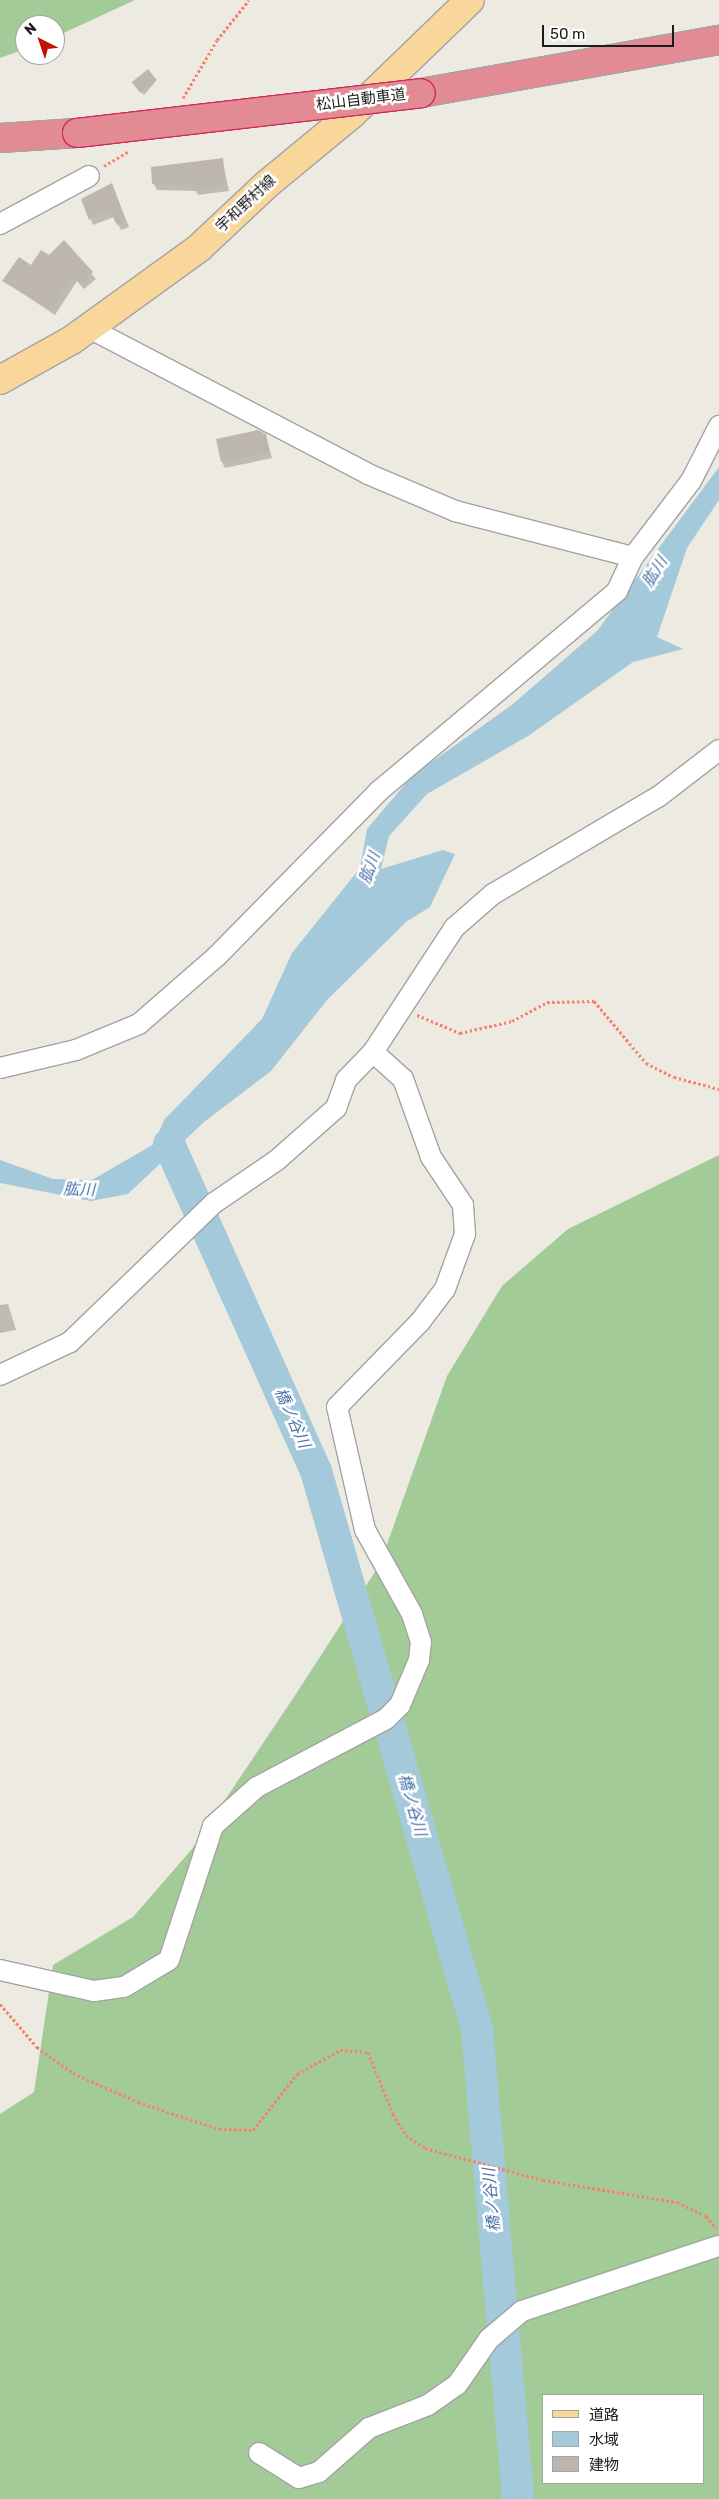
<!DOCTYPE html>
<html>
<head>
<meta charset="utf-8">
<style>
	body { margin:0 }
	#map { position:relative; width:719px; height:2499px; overflow:hidden; background:#edeae2; font-family:Rubik,"Noto Sans JP",sans-serif }
	div>[style] { position:absolute }
	[style*='--x'] { left:calc(var(--x)*1px); top:calc(var(--y)*1px); width:calc(var(--w)*1px); rotate:calc(var(--a)*1deg) }
	.forest>* { inset:0; background:#a3cb97 }
	.water>* { inset:0; background:#a3c9da }
	.shadow>* { inset:0; background:#0003 }
	.river>* { height:32px; margin:-16px; padding:0 16px; transform-origin:16px; border-radius:16px; background:#a3c9da }
	.building>* { inset:0; background:#bdb6ae; transform-origin:0 0 }
	.path>* { height:3px; margin-top:-1.5px; transform-origin:0; background:repeating-linear-gradient(90deg,#f5836b 0 2.5px,transparent 0 5px) }
	.roads { filter:drop-shadow(1px 0 #a3a3a3) drop-shadow(-1px 0 #a3a3a3) drop-shadow(0 1px #a3a3a3) drop-shadow(0 -1px #a3a3a3) }
	.minor>* { height:20px; margin:-10px; padding:0 10px; transform-origin:10px; border-radius:10px; background:#fff }
	.primary>* { height:28px; margin:-14px; padding:0 14px; transform-origin:14px; border-radius:14px; background:#f9d79b }
	.motorway>* { height:28px; margin:-14px; padding:0 14px; transform-origin:14px; border-radius:14px; background:#e38b94 }
	.bridges { filter:drop-shadow(1px 0 #d12956) drop-shadow(-1px 0 #d12956) drop-shadow(0 1px #d12956) drop-shadow(0 -1px #d12956) }
	.motorway-bridge>* { height:28px; margin:-14px; padding:0 14px; transform-origin:14px; border-radius:14px; background:#e38b94 }
	span { translate:-50% -50%; white-space:nowrap; text-align:center; line-height:1.15; -webkit-text-stroke:5px #fff; paint-order:stroke }
	.street-label { font-size:15px; color:#1c1c1c }
	.water-label { font-size:16px; color:#4c73a8; font-style:italic }
	.legend { position:absolute; left:542px; top:2394px; width:162px; height:90px; box-sizing:border-box; background:#fff; border:1px solid #a4a4a4; margin:0; padding:6px 9px; list-style:none; font-size:15px; color:#1c1c1c }
	.legend li { display:flex; align-items:center; gap:10px; height:25px }
	.legend b { width:25px; border:1px solid #a4a4a4 }
	.north { position:absolute; left:15px; top:15px; width:50px; height:50px; box-sizing:border-box; background:#fff; border:1px solid #a4a4a4; border-radius:50%; rotate:319deg; font-size:14px; font-weight:700; line-height:20px; text-align:center; color:#1c1c1c }
	.north::after { content:''; display:block; margin:auto; width:18px; height:22px; background:#c21406; clip-path:polygon(50% 0,100% 100%,50% 72%,0 100%) }
	.scale { position:absolute; left:542px; top:25px; width:132px; height:22px; box-sizing:border-box; border:2px solid #1c1c1c; border-top:0; padding-left:6px; font-size:15px; line-height:18px; white-space:nowrap; color:#1c1c1c; -webkit-text-stroke:4px #fff; paint-order:stroke }
</style>
</head>
<body>
<div id="map">
	<div class="forest">
		<div style="clip-path:polygon(0 0,135px 0,55px 37px,55px 25px,25px 25px,25px 49px,0 58px)"></div>
		<div style="clip-path:polygon(evenodd,719px 1155px,719px 2499px,0 2499px,0 2114px,34px 2092px,53px 1965px,133px 1917px,192px 1849px,294px 1697px,380px 1564px,447px 1376px,502px 1286px,568px 1229px,719px 1155px,543px 2395px,703px 2395px,703px 2483px,543px 2483px,543px 2395px)"></div>
	</div>
	<div class="water">
		<div style="clip-path:polygon(719px 467px,719px 500px,687px 548px,657px 637px,683px 649px,633px 662px,528px 736px,427px 794px,389px 836px,381px 869px,443px 850px,455px 854px,430px 907px,406px 922px,327px 1000px,271px 1071px,204px 1122px,128px 1194px,91px 1201px,0 1183px,0 1160px,53px 1179px,92px 1180px,154px 1144px,164px 1120px,262px 1019px,292px 953px,360px 868px,367px 829px,412px 776px,513px 704px,597px 631px)"></div>
	</div>
	<div class="shadow">
		<div style="clip-path:polygon(156px 81px,144px 95px,135px 85px)"></div>
		<div style="clip-path:polygon(222px 159px,229px 191px,198px 195px,196px 191px,157px 190px,154px 184px)"></div>
		<div style="clip-path:polygon(112px 185px,129px 227px,121px 230px,114px 217px,93px 225px,83px 200px)"></div>
		<div style="clip-path:polygon(64px 242px,96px 279px,84px 289px,77px 281px,55px 315px,4px 281px,49px 256px)"></div>
		<div style="clip-path:polygon(265px 435px,272px 458px,225px 468px,222px 462px)"></div>
		<div style="clip-path:polygon(8px 1304px,16px 1330px,0 1333px,0 1305px)"></div>
	</div>
	<div class="river">
		<div style="--x:169;--y:1144;--w:359;--a:65.8"></div>
		<div style="--x:316;--y:1471;--w:581;--a:73.91"></div>
		<div style="--x:477;--y:2029;--w:472;--a:85"></div>
	</div>
	<div class="building">
		<div style="left:148px;top:69px;width:14px;height:21px;rotate:51deg"></div>
		<div style="clip-path:polygon(223px 158px,226px 185px,194px 190px,193px 185px,152px 184px,151px 167px)"></div>
		<div style="clip-path:polygon(112px 183px,126px 221px,117px 225px,110px 211px,99px 212px,89px 220px,81px 199px)"></div>
		<div style="clip-path:polygon(64px 240px,93px 272px,80px 284px,73px 276px,51px 310px,2px 281px,19px 257px,31px 265px,41px 250px,49px 255px)"></div>
		<div style="clip-path:polygon(258px 430px,266px 434px,270px 452px,221px 462px,216px 439px)"></div>
	</div>
	<div class="path">
		<div style="--x:183;--y:98;--w:67;--a:-59.6"></div>
		<div style="--x:217;--y:40;--w:51;--a:-51.3"></div>
		<div style="--x:104;--y:166;--w:29;--a:-31"></div>
		<div style="--x:417;--y:1015;--w:47;--a:22.7"></div>
		<div style="--x:460;--y:1033;--w:53;--a:-13"></div>
		<div style="--x:512;--y:1021;--w:40;--a:-28"></div>
		<div style="--x:547;--y:1002;--w:47;--a:-1.2"></div>
		<div style="--x:594;--y:1001;--w:81;--a:50"></div>
		<div style="--x:646;--y:1063;--w:31;--a:27"></div>
		<div style="--x:674;--y:1077;--w:47;--a:14.9"></div>
		<div style="--x:0;--y:2004;--w:57;--a:49.3"></div>
		<div style="--x:37;--y:2047;--w:44;--a:35.8"></div>
		<div style="--x:73;--y:2073;--w:71;--a:24"></div>
		<div style="--x:138;--y:2102;--w:85;--a:18.4"></div>
		<div style="--x:219;--y:2129;--w:34;--a:2"></div>
		<div style="--x:253;--y:2130;--w:71;--a:-51.8"></div>
		<div style="--x:297;--y:2074;--w:49;--a:-29.2"></div>
		<div style="--x:340;--y:2050;--w:28;--a:4"></div>
		<div style="--x:368;--y:2052;--w:67;--a:68"></div>
		<div style="--x:393;--y:2114;--w:25;--a:58"></div>
		<div style="--x:406;--y:2135;--w:23;--a:34"></div>
		<div style="--x:425;--y:2148;--w:122;--a:15.2"></div>
		<div style="--x:543;--y:2180;--w:136;--a:9.3"></div>
		<div style="--x:677;--y:2202;--w:32;--a:26"></div>
		<div style="--x:706;--y:2216;--w:16;--a:50"></div>
	</div>
	<div class="roads">
		<div class="minor">
			<div style="--x:0;--y:224;--w:101;--a:-28.3"></div>
			<div style="--x:89;--y:328;--w:315;--a:27.6"></div>
			<div style="--x:368;--y:474;--w:95;--a:23"></div>
			<div style="--x:455;--y:511;--w:184;--a:14.5"></div>
			<div style="--x:0;--y:1068;--w:78;--a:-13.3"></div>
			<div style="--x:76;--y:1050;--w:68;--a:-22.4"></div>
			<div style="--x:139;--y:1024;--w:103;--a:-41.1"></div>
			<div style="--x:217;--y:956;--w:231;--a:-45.5"></div>
			<div style="--x:379;--y:791;--w:311;--a:-40"></div>
			<div style="--x:617;--y:591;--w:38;--a:-65"></div>
			<div style="--x:633;--y:557;--w:96;--a:-52.7"></div>
			<div style="--x:691;--y:481;--w:62;--a:-63"></div>
			<div style="--x:0;--y:1375;--w:77;--a:-25.2"></div>
			<div style="--x:70;--y:1342;--w:200;--a:-44"></div>
			<div style="--x:214;--y:1203;--w:76;--a:-34.3"></div>
			<div style="--x:277;--y:1160;--w:79;--a:-41.4"></div>
			<div style="--x:336;--y:1108;--w:30;--a:-70"></div>
			<div style="--x:346;--y:1080;--w:39;--a:-46"></div>
			<div style="--x:373;--y:1052;--w:148;--a:-56.8"></div>
			<div style="--x:454;--y:928;--w:52;--a:-41.1"></div>
			<div style="--x:493;--y:894;--w:191;--a:-30.5"></div>
			<div style="--x:658;--y:797;--w:77;--a:-37.6"></div>
			<div style="--x:0;--y:1970;--w:96;--a:12.6"></div>
			<div style="--x:94;--y:1991;--w:30;--a:-8"></div>
			<div style="--x:124;--y:1987;--w:52;--a:-31"></div>
			<div style="--x:169;--y:1960;--w:141;--a:-71.8"></div>
			<div style="--x:213;--y:1826;--w:59;--a:-41.6"></div>
			<div style="--x:257;--y:1787;--w:146;--a:-27.8"></div>
			<div style="--x:386;--y:1719;--w:20;--a:-45"></div>
			<div style="--x:400;--y:1705;--w:49;--a:-67.1"></div>
			<div style="--x:419;--y:1660;--w:18;--a:-84"></div>
			<div style="--x:421;--y:1642;--w:29;--a:-108"></div>
			<div style="--x:412;--y:1614;--w:96;--a:-119.2"></div>
			<div style="--x:365;--y:1530;--w:126;--a:-102.8"></div>
			<div style="--x:337;--y:1407;--w:119;--a:-45.7"></div>
			<div style="--x:420;--y:1322;--w:41;--a:-52.9"></div>
			<div style="--x:445;--y:1289;--w:59;--a:-70"></div>
			<div style="--x:465;--y:1234;--w:29;--a:-94"></div>
			<div style="--x:463;--y:1205;--w:58;--a:-123.7"></div>
			<div style="--x:431;--y:1157;--w:83;--a:-109.7"></div>
			<div style="--x:403;--y:1079;--w:40;--a:-138"></div>
			<div style="--x:259;--y:2453;--w:47;--a:32"></div>
			<div style="--x:299;--y:2478;--w:21;--a:-17"></div>
			<div style="--x:319;--y:2472;--w:67;--a:-41.3"></div>
			<div style="--x:369;--y:2428;--w:63;--a:-21.3"></div>
			<div style="--x:428;--y:2405;--w:35;--a:-35"></div>
			<div style="--x:457;--y:2385;--w:56;--a:-55.2"></div>
			<div style="--x:489;--y:2339;--w:43;--a:-40.3"></div>
			<div style="--x:522;--y:2311;--w:207;--a:-18.3"></div>
		</div>
		<div class="primary">
			<div style="--x:0;--y:380;--w:82;--a:-29.1"></div>
			<div style="--x:72;--y:340;--w:157;--a:-35.9"></div>
			<div style="--x:199;--y:248;--w:92;--a:-43.2"></div>
			<div style="--x:266;--y:185;--w:110;--a:-39.5"></div>
			<div style="--x:351;--y:115;--w:165;--a:-44"></div>
		</div>
		<div class="motorway">
			<div style="--x:421;--y:93;--w:303;--a:-10.1"></div>
			<div style="--x:0;--y:138;--w:77;--a:-3.7"></div>
		</div>
	</div>
	<div class="bridges">
		<div class="motorway-bridge">
			<div style="--x:77;--y:133;--w:346;--a:-6.6"></div>
		</div>
	</div>
	<div class="street-label">
		<span style="left:361px;top:100px;rotate:-7deg">松山自動車道</span>
		<span style="left:246px;top:204px;rotate:-43deg">宇和野村線</span>
	</div>
	<div class="water-label">
		<span style="left:655px;top:572px;rotate:-58deg">肱川</span>
		<span style="left:370px;top:868px;rotate:-70deg">肱川</span>
		<span style="left:79px;top:1190px;rotate:2deg">肱川</span>
		<span style="left:292px;top:1418px;rotate:66deg">橋ノ谷川</span>
		<span style="left:412px;top:1805px;rotate:74deg">橋ノ谷川</span>
		<span style="left:492px;top:2200px;rotate:-95deg">橋ノ谷川</span>
	</div>
	<ul class="legend">
	<li><b style="height:6px;background:#f9d79b"></b>道路</li>
	<li><b style="height:14px;background:#a3c9da"></b>水域</li>
	<li><b style="height:14px;background:#bdb6ae"></b>建物</li>
	</ul>
	<div class="north">N</div>
	<div class="scale">50 m</div>
</div>
</body>
</html>
